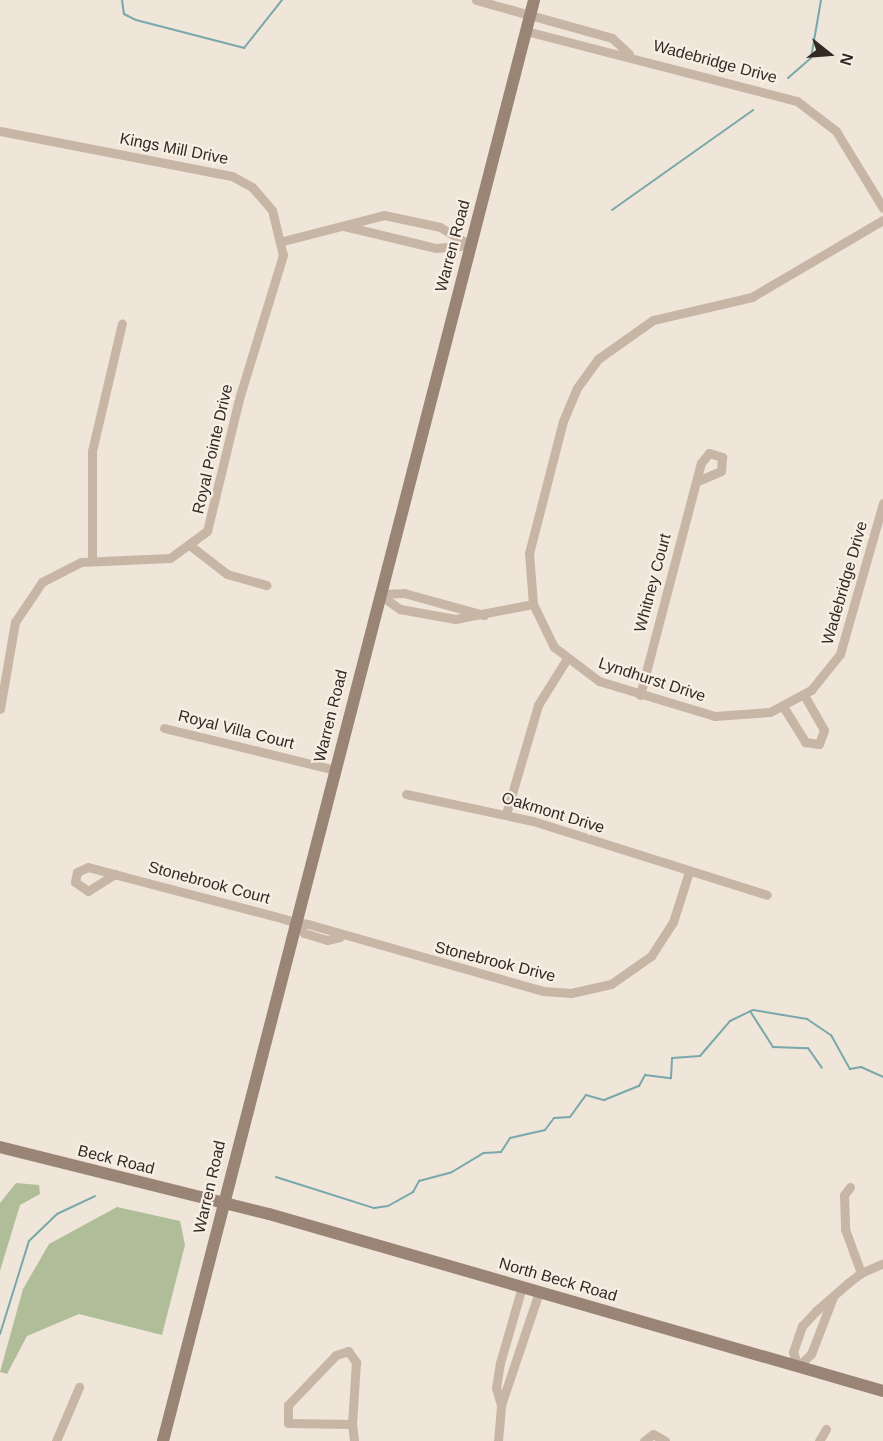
<!DOCTYPE html>
<html>
<head>
<meta charset="utf-8">
<style>
	body { margin:0 }
	#map { position:relative; width:883px; height:1441px; overflow:hidden; background:#efe5d8; font-family:Helvetica,sans-serif }
	div>[style] { position:absolute }
	[style*='--x'] { left:calc(var(--x)*1px); top:calc(var(--y)*1px); width:calc(var(--w)*1px); rotate:calc(var(--a)*1deg) }
	.green>* { inset:0; background:#b0bd99 }
	.stream>* { height:2px; margin:-1px; padding:0 1px; transform-origin:1px; border-radius:1px; background:#78a8ab }
	.street>* { height:9px; margin:-4.5px; padding:0 4.5px; transform-origin:4.5px; border-radius:4.5px; background:#c7b5a5 }
	.secondary>* { height:12px; margin:-6px; padding:0 6px; transform-origin:6px; border-radius:6px; background:#9a8476 }
	span { translate:-50% -50%; white-space:nowrap; text-align:center; line-height:1.15; -webkit-text-stroke:4.5px #f8efe4; paint-order:stroke }
	.street-label { font-size:16px; color:#332a26 }
	.north { position:absolute; left:799px; top:24px; width:60px; height:60px; -webkit-text-stroke:4px #f8efe4; paint-order:stroke; rotate:107deg; font-size:16px; font-weight:700; line-height:24px; text-align:center; color:#332a26 }
	.north::after { content:''; display:block; margin:auto; width:21px; height:27px; background:#332a26; clip-path:polygon(50% 0,100% 100%,50% 72%,0 100%) }
</style>
</head>
<body>
<div id="map">
	<div class="green">
		<div style="clip-path:polygon(16px 1183px,39px 1185px,40px 1194px,20px 1205px,0 1271px,0 1203px)"></div>
		<div style="clip-path:polygon(117px 1207px,180px 1221px,185px 1245px,162px 1335px,79px 1314px,27px 1336px,7px 1374px,0 1372px,23px 1289px,49px 1244px)"></div>
	</div>
	<div class="stream">
		<div style="--x:122;--y:0;--w:14;--a:82"></div>
		<div style="--x:124;--y:14;--w:13;--a:27"></div>
		<div style="--x:136;--y:20;--w:112;--a:14.5"></div>
		<div style="--x:244;--y:48;--w:61;--a:-51.6"></div>
		<div style="--x:788;--y:78;--w:30;--a:-41"></div>
		<div style="--x:811;--y:58;--w:59;--a:-80.2"></div>
		<div style="--x:612;--y:210;--w:173;--a:-35.3"></div>
		<div style="--x:750;--y:1011;--w:43;--a:57.4"></div>
		<div style="--x:773;--y:1047;--w:35;--a:2"></div>
		<div style="--x:808;--y:1048;--w:24;--a:55"></div>
		<div style="--x:276;--y:1177;--w:103;--a:17.6"></div>
		<div style="--x:374;--y:1208;--w:14;--a:-8"></div>
		<div style="--x:388;--y:1206;--w:29;--a:-29"></div>
		<div style="--x:413;--y:1192;--w:13;--a:-61"></div>
		<div style="--x:419;--y:1181;--w:34;--a:-15"></div>
		<div style="--x:452;--y:1172;--w:37;--a:-31"></div>
		<div style="--x:484;--y:1153;--w:17;--a:-3"></div>
		<div style="--x:501;--y:1152;--w:17;--a:-57"></div>
		<div style="--x:510;--y:1138;--w:36;--a:-13"></div>
		<div style="--x:545;--y:1130;--w:15;--a:-53"></div>
		<div style="--x:554;--y:1118;--w:16;--a:-4"></div>
		<div style="--x:570;--y:1117;--w:27;--a:-54"></div>
		<div style="--x:586;--y:1095;--w:19;--a:16"></div>
		<div style="--x:604;--y:1100;--w:38;--a:-22"></div>
		<div style="--x:639;--y:1086;--w:13;--a:-61"></div>
		<div style="--x:645;--y:1075;--w:26;--a:7"></div>
		<div style="--x:671;--y:1078;--w:20;--a:-87"></div>
		<div style="--x:672;--y:1058;--w:28;--a:-4"></div>
		<div style="--x:700;--y:1056;--w:46;--a:-49.4"></div>
		<div style="--x:730;--y:1021;--w:25;--a:-26"></div>
		<div style="--x:753;--y:1010;--w:55;--a:9.5"></div>
		<div style="--x:807;--y:1019;--w:29;--a:34"></div>
		<div style="--x:831;--y:1035;--w:39;--a:61"></div>
		<div style="--x:850;--y:1069;--w:11;--a:-10"></div>
		<div style="--x:861;--y:1067;--w:24;--a:24"></div>
		<div style="--x:0;--y:1334;--w:97;--a:-72.7"></div>
		<div style="--x:29;--y:1241;--w:39;--a:-44"></div>
		<div style="--x:57;--y:1214;--w:42;--a:-25.3"></div>
	</div>
	<div class="street">
		<div style="--x:476;--y:0;--w:141;--a:15.6"></div>
		<div style="--x:612;--y:38;--w:23;--a:43"></div>
		<div style="--x:526;--y:31;--w:280;--a:14.5"></div>
		<div style="--x:797;--y:101;--w:49;--a:37.6"></div>
		<div style="--x:836;--y:131;--w:90;--a:58.6"></div>
		<div style="--x:0;--y:131;--w:236;--a:11"></div>
		<div style="--x:232;--y:176;--w:23;--a:29"></div>
		<div style="--x:252;--y:187;--w:30;--a:49"></div>
		<div style="--x:272;--y:210;--w:46;--a:76.3"></div>
		<div style="--x:283;--y:255;--w:151;--a:107"></div>
		<div style="--x:239;--y:399;--w:136;--a:103.6"></div>
		<div style="--x:207;--y:531;--w:46;--a:143.9"></div>
		<div style="--x:170;--y:558;--w:89;--a:177.4"></div>
		<div style="--x:81;--y:562;--w:44;--a:152.9"></div>
		<div style="--x:42;--y:582;--w:48;--a:124"></div>
		<div style="--x:15;--y:622;--w:88;--a:99.8"></div>
		<div style="--x:883;--y:220;--w:152;--a:149.6"></div>
		<div style="--x:752;--y:297;--w:102;--a:166.9"></div>
		<div style="--x:653;--y:320;--w:67;--a:144.7"></div>
		<div style="--x:598;--y:359;--w:36;--a:126"></div>
		<div style="--x:577;--y:388;--w:36;--a:113"></div>
		<div style="--x:563;--y:421;--w:136;--a:104.4"></div>
		<div style="--x:529;--y:553;--w:51;--a:85.5"></div>
		<div style="--x:533;--y:604;--w:48;--a:64"></div>
		<div style="--x:554;--y:647;--w:56;--a:37.1"></div>
		<div style="--x:599;--y:681;--w:121;--a:16.8"></div>
		<div style="--x:715;--y:716;--w:55;--a:-4.2"></div>
		<div style="--x:770;--y:712;--w:47;--a:-28.2"></div>
		<div style="--x:811;--y:690;--w:46;--a:-51.1"></div>
		<div style="--x:840;--y:654;--w:157;--a:-74.1"></div>
		<div style="--x:344;--y:226;--w:95;--a:13.4"></div>
		<div style="--x:436;--y:248;--w:34;--a:-5"></div>
		<div style="--x:283;--y:241;--w:104;--a:-14.4"></div>
		<div style="--x:384;--y:215;--w:57;--a:12.1"></div>
		<div style="--x:440;--y:227;--w:35;--a:31"></div>
		<div style="--x:192;--y:547;--w:44;--a:37.6"></div>
		<div style="--x:227;--y:574;--w:41;--a:15.8"></div>
		<div style="--x:92;--y:560;--w:109;--a:-90"></div>
		<div style="--x:92;--y:451;--w:131;--a:-76.8"></div>
		<div style="--x:379;--y:594;--w:26;--a:36"></div>
		<div style="--x:400;--y:609;--w:56;--a:10.3"></div>
		<div style="--x:455;--y:619;--w:79;--a:-10.9"></div>
		<div style="--x:379;--y:594;--w:25;--a:-2"></div>
		<div style="--x:404;--y:593;--w:83;--a:15.4"></div>
		<div style="--x:640;--y:695;--w:240;--a:-75.3"></div>
		<div style="--x:701;--y:463;--w:13;--a:-51"></div>
		<div style="--x:709;--y:453;--w:14;--a:17"></div>
		<div style="--x:722;--y:457;--w:14;--a:94"></div>
		<div style="--x:721;--y:471;--w:23;--a:157"></div>
		<div style="--x:784;--y:708;--w:40;--a:58"></div>
		<div style="--x:805;--y:742;--w:14;--a:8"></div>
		<div style="--x:819;--y:744;--w:15;--a:-70"></div>
		<div style="--x:824;--y:730;--w:40;--a:-119.7"></div>
		<div style="--x:164;--y:728;--w:176;--a:13.8"></div>
		<div style="--x:406;--y:794;--w:130;--a:12"></div>
		<div style="--x:533;--y:821;--w:245;--a:17.5"></div>
		<div style="--x:506;--y:814;--w:114;--a:-73.6"></div>
		<div style="--x:538;--y:705;--w:53;--a:-58.1"></div>
		<div style="--x:115;--y:874;--w:32;--a:148"></div>
		<div style="--x:88;--y:891;--w:16;--a:-145"></div>
		<div style="--x:75;--y:882;--w:10;--a:-79"></div>
		<div style="--x:77;--y:872;--w:12;--a:-24"></div>
		<div style="--x:88;--y:867;--w:38;--a:15"></div>
		<div style="--x:125;--y:877;--w:154;--a:14.7"></div>
		<div style="--x:274;--y:916;--w:22;--a:16"></div>
		<div style="--x:295;--y:922;--w:13;--a:9"></div>
		<div style="--x:308;--y:924;--w:244;--a:15.9"></div>
		<div style="--x:543;--y:991;--w:28;--a:4"></div>
		<div style="--x:571;--y:993;--w:41;--a:-12.7"></div>
		<div style="--x:611;--y:984;--w:49;--a:-35"></div>
		<div style="--x:651;--y:956;--w:40;--a:-57.1"></div>
		<div style="--x:673;--y:922;--w:52;--a:-72.3"></div>
		<div style="--x:295;--y:922;--w:14;--a:51"></div>
		<div style="--x:304;--y:933;--w:24;--a:17"></div>
		<div style="--x:327;--y:940;--w:13;--a:-13"></div>
		<div style="--x:850;--y:1187;--w:10;--a:127"></div>
		<div style="--x:844;--y:1195;--w:34;--a:88"></div>
		<div style="--x:845;--y:1229;--w:47;--a:70"></div>
		<div style="--x:833;--y:1297;--w:61;--a:111.1"></div>
		<div style="--x:811;--y:1354;--w:18;--a:137"></div>
		<div style="--x:798;--y:1366;--w:15;--a:-110"></div>
		<div style="--x:793;--y:1352;--w:28;--a:-71"></div>
		<div style="--x:802;--y:1326;--w:21;--a:-47"></div>
		<div style="--x:816;--y:1311;--w:43;--a:-41.2"></div>
		<div style="--x:848;--y:1283;--w:16;--a:-38"></div>
		<div style="--x:861;--y:1273;--w:24;--a:-24"></div>
		<div style="--x:348;--y:1351;--w:14;--a:54"></div>
		<div style="--x:356;--y:1362;--w:62;--a:93.7"></div>
		<div style="--x:352;--y:1424;--w:64;--a:-179.1"></div>
		<div style="--x:288;--y:1423;--w:18;--a:-90"></div>
		<div style="--x:288;--y:1405;--w:69;--a:-46.2"></div>
		<div style="--x:336;--y:1355;--w:13;--a:-18"></div>
		<div style="--x:501;--y:1405;--w:18;--a:-106"></div>
		<div style="--x:496;--y:1388;--w:25;--a:-81"></div>
		<div style="--x:500;--y:1363;--w:79;--a:-73.9"></div>
		<div style="--x:352;--y:1424;--w:17;--a:83"></div>
		<div style="--x:56;--y:1441;--w:59;--a:-66.9"></div>
		<div style="--x:498;--y:1441;--w:36;--a:-85"></div>
		<div style="--x:501;--y:1405;--w:119;--a:-71.4"></div>
		<div style="--x:644;--y:1441;--w:11;--a:-38"></div>
		<div style="--x:653;--y:1434;--w:14;--a:30"></div>
		<div style="--x:819;--y:1441;--w:14;--a:-60"></div>
	</div>
	<div class="secondary">
		<div style="--x:0;--y:1147;--w:277;--a:14"></div>
		<div style="--x:269;--y:1214;--w:639;--a:16.08"></div>
		<div style="--x:163;--y:1441;--w:1488;--a:-75.56"></div>
	</div>
	<div class="street-label">
		<span style="left:715px;top:62px;rotate:15deg">Wadebridge Drive</span>
		<span style="left:174px;top:149px;rotate:11deg">Kings Mill Drive</span>
		<span style="left:453px;top:246px;rotate:-75deg">Warren Road</span>
		<span style="left:213px;top:449px;rotate:-77deg">Royal Pointe Drive</span>
		<span style="left:653px;top:583px;rotate:-75deg">Whitney Court</span>
		<span style="left:845px;top:583px;rotate:-74deg">Wadebridge Drive</span>
		<span style="left:652px;top:680px;rotate:18deg">Lyndhurst Drive</span>
		<span style="left:331px;top:716px;rotate:-76deg">Warren Road</span>
		<span style="left:236px;top:730px;rotate:14deg">Royal Villa Court</span>
		<span style="left:553px;top:813px;rotate:17deg">Oakmont Drive</span>
		<span style="left:209px;top:883px;rotate:15deg">Stonebrook Court</span>
		<span style="left:495px;top:962px;rotate:14deg">Stonebrook Drive</span>
		<span style="left:116px;top:1160px;rotate:14deg">Beck Road</span>
		<span style="left:210px;top:1187px;rotate:-77deg">Warren Road</span>
		<span style="left:558px;top:1280px;rotate:16deg">North Beck Road</span>
	</div>
	<div class="north">N</div>
</div>
</body>
</html>
